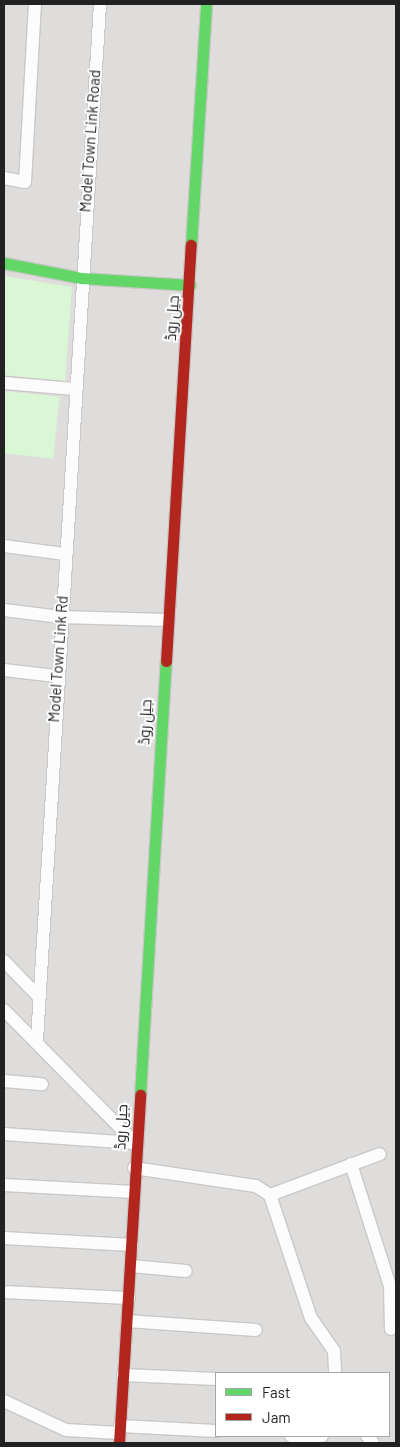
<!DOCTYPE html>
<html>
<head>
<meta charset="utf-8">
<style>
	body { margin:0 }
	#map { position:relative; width:400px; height:1447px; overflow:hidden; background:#f0edea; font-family:Barlow,Cairo,sans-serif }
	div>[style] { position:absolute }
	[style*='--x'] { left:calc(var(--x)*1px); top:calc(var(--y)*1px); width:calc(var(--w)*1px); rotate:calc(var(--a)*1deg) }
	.residential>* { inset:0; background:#dfdddc }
	.park>* { inset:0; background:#d9f6d5; transform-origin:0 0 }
	.roads { filter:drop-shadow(1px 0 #c9c8c6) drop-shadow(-1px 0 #c9c8c6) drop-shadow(0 1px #c9c8c6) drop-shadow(0 -1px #c9c8c6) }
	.street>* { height:12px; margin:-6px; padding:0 6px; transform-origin:6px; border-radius:6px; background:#fdfcfc }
	.fast>* { height:11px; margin:-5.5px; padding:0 5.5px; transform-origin:5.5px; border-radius:5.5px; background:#63d668 }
	.jam>* { height:11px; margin:-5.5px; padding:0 5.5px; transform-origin:5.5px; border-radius:5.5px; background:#b3261e }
	span { translate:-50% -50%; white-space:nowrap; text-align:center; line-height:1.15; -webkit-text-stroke:4px #fff; paint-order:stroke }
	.street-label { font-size:15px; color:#222 }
	.frame { position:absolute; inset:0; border:5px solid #222; pointer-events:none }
	.legend { position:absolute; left:215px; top:1372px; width:175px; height:65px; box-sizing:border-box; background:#fff; border:1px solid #a7a7a7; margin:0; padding:6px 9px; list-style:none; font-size:15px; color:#222 }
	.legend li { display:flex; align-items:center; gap:10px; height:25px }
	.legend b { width:25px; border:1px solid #a7a7a7 }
</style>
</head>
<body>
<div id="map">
	<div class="residential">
		<div style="clip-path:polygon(evenodd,4px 4px,396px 4px,396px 1443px,4px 1443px,4px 4px,216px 1373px,389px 1373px,389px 1436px,216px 1436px,216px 1373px)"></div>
	</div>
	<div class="park">
		<div style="clip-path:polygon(4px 276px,72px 287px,65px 381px,4px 375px)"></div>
		<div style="left:4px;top:391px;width:56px;height:62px;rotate:6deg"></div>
	</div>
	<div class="roads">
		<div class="street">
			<div style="--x:4;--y:178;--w:21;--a:11"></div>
			<div style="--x:25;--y:182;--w:178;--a:-86.8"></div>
			<div style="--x:4;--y:383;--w:70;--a:4.9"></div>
			<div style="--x:4;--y:546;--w:62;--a:7.5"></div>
			<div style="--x:4;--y:610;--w:57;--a:7"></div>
			<div style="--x:61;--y:617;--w:105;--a:1.6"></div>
			<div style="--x:4;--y:670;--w:52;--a:6.6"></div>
			<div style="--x:4;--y:961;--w:50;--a:45.8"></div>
			<div style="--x:4;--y:1010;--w:187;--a:45.4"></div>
			<div style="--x:37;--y:1040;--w:1038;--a:-86.52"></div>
			<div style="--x:4;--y:1081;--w:38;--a:5"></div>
			<div style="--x:4;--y:1134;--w:131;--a:3.9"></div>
			<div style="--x:351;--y:1164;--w:128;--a:72.3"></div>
			<div style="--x:390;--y:1286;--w:43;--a:88.7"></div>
			<div style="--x:134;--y:1168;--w:123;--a:8.4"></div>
			<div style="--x:256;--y:1186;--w:17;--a:33"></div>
			<div style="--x:270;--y:1195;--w:130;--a:71.6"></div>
			<div style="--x:311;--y:1318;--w:40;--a:55.1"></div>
			<div style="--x:334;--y:1351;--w:22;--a:87"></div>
			<div style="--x:4;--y:1185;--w:130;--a:3.1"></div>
			<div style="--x:270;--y:1195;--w:117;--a:-20.4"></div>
			<div style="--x:4;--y:1238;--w:128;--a:3.1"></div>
			<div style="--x:131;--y:1266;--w:55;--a:5.2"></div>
			<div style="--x:4;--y:1292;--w:125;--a:2.7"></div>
			<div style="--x:127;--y:1321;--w:129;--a:4"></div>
			<div style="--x:123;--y:1375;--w:93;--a:2.5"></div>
			<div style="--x:4;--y:1401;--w:68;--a:25.1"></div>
			<div style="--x:66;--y:1430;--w:53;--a:3.2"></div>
			<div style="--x:120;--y:1426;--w:96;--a:3"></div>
			<div style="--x:291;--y:1436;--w:31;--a:0"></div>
			<div style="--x:367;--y:1436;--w:9;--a:49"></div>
		</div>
		<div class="fast">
			<div style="--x:191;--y:245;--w:241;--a:-86.4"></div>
			<div style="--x:4;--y:263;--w:78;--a:11"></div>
			<div style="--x:81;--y:278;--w:109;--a:3.7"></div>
			<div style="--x:140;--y:1095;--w:435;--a:-86.6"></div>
		</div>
		<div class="jam">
			<div style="--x:166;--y:661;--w:417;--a:-86.6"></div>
			<div style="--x:119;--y:1443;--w:349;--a:-86.5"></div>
		</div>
	</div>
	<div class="street-label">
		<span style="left:90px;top:141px;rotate:-86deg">Model Town Link Road</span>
		<span style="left:172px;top:318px;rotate:-86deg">جیل روڈ</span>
		<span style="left:58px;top:659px;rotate:-86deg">Model Town Link Rd</span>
		<span style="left:145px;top:722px;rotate:-87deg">جیل روڈ</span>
		<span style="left:121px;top:1127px;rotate:-87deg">جیل روڈ</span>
	</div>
	<div class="frame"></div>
	<ul class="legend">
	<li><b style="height:6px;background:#63d668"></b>Fast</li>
	<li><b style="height:6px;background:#b3261e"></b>Jam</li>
	</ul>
</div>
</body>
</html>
